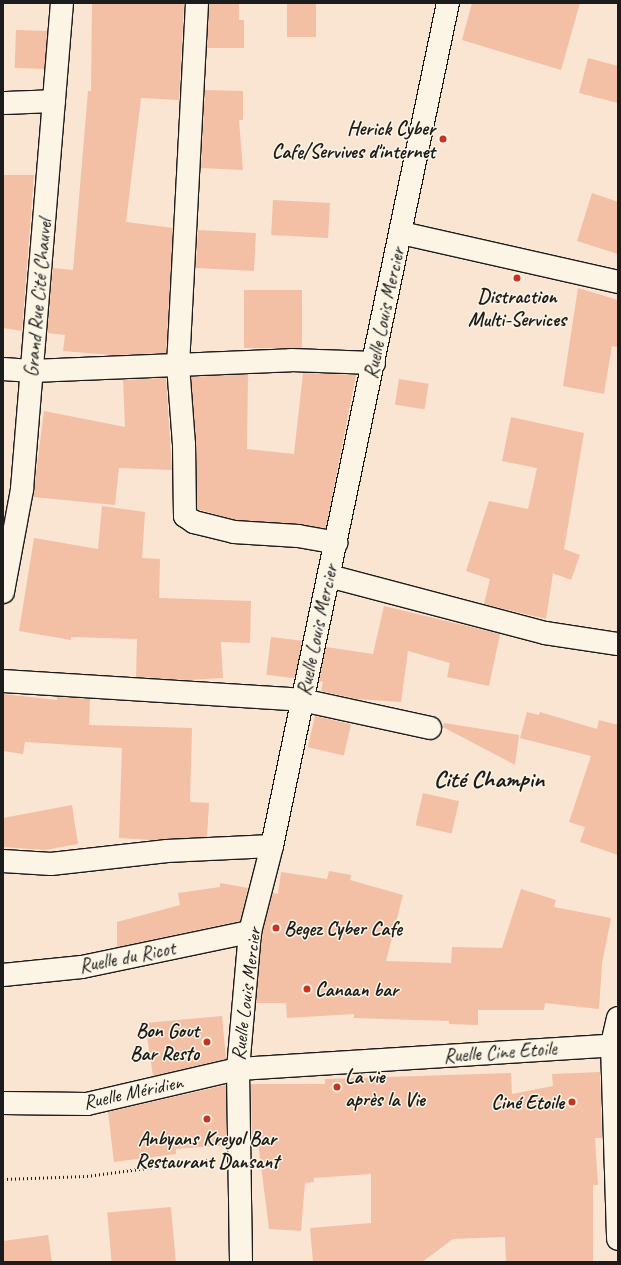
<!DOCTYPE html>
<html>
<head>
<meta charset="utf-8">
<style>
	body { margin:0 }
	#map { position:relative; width:621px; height:1265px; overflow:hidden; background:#f9e5d2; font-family:Caveat,sans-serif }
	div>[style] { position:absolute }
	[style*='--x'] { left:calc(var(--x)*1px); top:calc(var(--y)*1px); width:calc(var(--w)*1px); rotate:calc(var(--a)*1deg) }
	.building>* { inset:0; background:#f3bfa5; transform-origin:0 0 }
	.path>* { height:2.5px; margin-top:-1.25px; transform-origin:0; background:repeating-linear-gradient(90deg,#1c1c1c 0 1px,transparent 0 4px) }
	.roads { filter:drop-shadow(1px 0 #1c1c1c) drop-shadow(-1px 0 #1c1c1c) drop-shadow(0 1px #1c1c1c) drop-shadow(0 -1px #1c1c1c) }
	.minor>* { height:22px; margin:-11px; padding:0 11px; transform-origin:11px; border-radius:11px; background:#fcf5e5 }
	.dots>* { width:11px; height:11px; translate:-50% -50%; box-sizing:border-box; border:2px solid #fcf5e5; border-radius:50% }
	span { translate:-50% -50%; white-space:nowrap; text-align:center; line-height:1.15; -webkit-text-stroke:3px #fcf5e5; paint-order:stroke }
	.poi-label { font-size:20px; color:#1c1c1c; font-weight:700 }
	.right { translate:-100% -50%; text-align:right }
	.left { translate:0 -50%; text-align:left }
	.street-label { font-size:20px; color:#1c1c1c }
	.district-label { font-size:24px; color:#1c1c1c; font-weight:700 }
	.frame { position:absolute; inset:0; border:4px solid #1c1c1c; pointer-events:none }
</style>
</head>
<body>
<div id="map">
	<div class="building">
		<div style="clip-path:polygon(92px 3px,184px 3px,179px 100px,141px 98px,126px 222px,173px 228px,166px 353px,112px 355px,63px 351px,65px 335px,47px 333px,53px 268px,73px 270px,88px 91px,91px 91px)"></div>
		<div style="clip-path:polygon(209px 3px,239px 3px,239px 20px,244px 20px,244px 48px,207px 48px)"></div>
		<div style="left:287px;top:3px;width:29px;height:34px"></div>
		<div style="clip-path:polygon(472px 3px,580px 3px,561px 70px,462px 40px)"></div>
		<div style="left:16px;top:30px;width:31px;height:38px;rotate:2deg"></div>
		<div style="clip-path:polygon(588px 58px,618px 66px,618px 103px,579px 93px)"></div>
		<div style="clip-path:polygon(205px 90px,243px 91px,243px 120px,239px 120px,243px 170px,201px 168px)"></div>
		<div style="clip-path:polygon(3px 175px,34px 175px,22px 331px,3px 328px)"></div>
		<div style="clip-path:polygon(592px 193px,618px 202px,618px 254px,577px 241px)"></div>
		<div style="left:273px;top:200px;width:57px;height:35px;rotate:3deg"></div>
		<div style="left:198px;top:230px;width:58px;height:38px;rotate:3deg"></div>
		<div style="clip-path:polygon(578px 288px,618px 300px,618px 347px,612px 346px,604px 394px,563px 386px)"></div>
		<div style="left:302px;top:290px;width:58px;height:58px;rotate:90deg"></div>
		<div style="clip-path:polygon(303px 373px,356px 375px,326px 528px,236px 520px,197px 509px,191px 377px,248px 374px,247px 449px,294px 454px)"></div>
		<div style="clip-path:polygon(166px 378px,172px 470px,119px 468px,115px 505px,33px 497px,44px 411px,125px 427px,123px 380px)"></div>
		<div style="left:399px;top:379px;width:30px;height:26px;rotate:9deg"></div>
		<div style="clip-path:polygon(511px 417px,584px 433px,564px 549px,580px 555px,571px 580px,553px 573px,546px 619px,484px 604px,490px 579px,466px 571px,489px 501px,528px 509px,537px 468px,502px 461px)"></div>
		<div style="clip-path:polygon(102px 506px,145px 512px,142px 558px,160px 559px,159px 598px,251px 601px,250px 643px,221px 642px,223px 678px,188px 680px,136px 677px,137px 639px,71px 637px,71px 640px,19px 631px,34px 538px,98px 549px)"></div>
		<div style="clip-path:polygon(384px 606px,500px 634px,489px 686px,447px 677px,450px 663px,408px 651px,401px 702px,357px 699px,321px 691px,323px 682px,319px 681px,326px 647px,373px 654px)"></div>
		<div style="left:271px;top:637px;width:31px;height:38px;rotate:7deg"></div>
		<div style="clip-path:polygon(3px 694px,57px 700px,57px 697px,90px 699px,89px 725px,192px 728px,190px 802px,209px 803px,207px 837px,152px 840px,119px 838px,122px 748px,25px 742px,23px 754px,3px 751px)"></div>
		<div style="clip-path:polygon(527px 712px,539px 715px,540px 712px,597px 729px,599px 720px,618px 725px,618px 855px,580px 842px,585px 827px,569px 822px,591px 756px,520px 738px)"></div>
		<div style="left:315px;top:716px;width:37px;height:32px;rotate:13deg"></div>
		<div style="clip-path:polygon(444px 723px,519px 735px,515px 765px,443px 727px)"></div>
		<div style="left:423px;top:793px;width:37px;height:33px;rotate:13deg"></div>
		<div style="clip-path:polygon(72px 805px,78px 844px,45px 850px,3px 847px,3px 818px)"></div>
		<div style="clip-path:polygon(329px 871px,351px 875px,350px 880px,403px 895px,386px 961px,451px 963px,452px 947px,502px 948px,521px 889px,556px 900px,554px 907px,611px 918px,602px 964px,599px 1009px,545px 1003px,544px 1010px,478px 1010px,478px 1025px,449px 1024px,449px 1021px,354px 1018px,354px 1014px,287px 1018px,286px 1003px,256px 1003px,262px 934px,273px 893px,278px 894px,281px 872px,327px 879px)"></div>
		<div style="clip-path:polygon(220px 883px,248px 888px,240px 921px,117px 947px,117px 922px,180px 905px,178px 893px,220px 887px)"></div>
		<div style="clip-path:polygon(222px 1016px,226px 1059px,153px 1076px,145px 1023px)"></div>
		<div style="clip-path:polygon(600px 1072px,602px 1138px,595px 1138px,598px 1185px,593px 1185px,593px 1262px,506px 1262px,505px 1237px,453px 1239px,422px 1262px,313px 1262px,310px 1228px,371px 1223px,371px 1174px,314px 1178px,314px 1182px,305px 1183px,301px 1231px,269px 1229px,258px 1142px,252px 1142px,251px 1084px,325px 1084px,325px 1079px,511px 1073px,512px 1094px,553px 1086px,552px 1074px)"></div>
		<div style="clip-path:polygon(226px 1085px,227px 1145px,176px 1149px,176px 1154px,114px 1162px,108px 1112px)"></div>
		<div style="left:171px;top:1207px;width:55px;height:64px;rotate:85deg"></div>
		<div style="clip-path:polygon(48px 1235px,52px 1262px,3px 1262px,3px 1241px)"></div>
	</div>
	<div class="path">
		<div style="--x:3;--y:1179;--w:84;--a:-2"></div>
		<div style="--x:87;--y:1176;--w:129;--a:-7.6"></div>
	</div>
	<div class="roads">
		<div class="minor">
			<div style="--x:197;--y:3;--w:362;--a:93"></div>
			<div style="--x:178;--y:365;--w:79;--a:85.7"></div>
			<div style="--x:184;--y:444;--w:72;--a:89.2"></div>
			<div style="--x:185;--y:516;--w:11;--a:34"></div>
			<div style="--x:194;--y:522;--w:41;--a:14"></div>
			<div style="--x:234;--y:532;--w:64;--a:3.6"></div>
			<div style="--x:298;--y:536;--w:39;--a:10"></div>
			<div style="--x:3;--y:103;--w:51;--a:-2.2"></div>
			<div style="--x:401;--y:233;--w:222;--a:12.7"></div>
			<div style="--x:3;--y:369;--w:29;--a:4"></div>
			<div style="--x:32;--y:371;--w:259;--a:-2.4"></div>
			<div style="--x:291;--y:360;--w:83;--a:2.1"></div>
			<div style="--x:329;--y:576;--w:223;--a:14.8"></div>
			<div style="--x:545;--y:633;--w:74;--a:8.6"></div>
			<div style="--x:3;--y:592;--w:105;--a:-79.5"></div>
			<div style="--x:22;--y:489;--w:488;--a:-85.3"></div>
			<div style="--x:3;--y:681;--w:300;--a:3.6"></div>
			<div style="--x:302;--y:700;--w:131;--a:12.3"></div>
			<div style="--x:3;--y:861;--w:48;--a:3.6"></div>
			<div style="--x:51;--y:864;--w:117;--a:-6.4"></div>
			<div style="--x:167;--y:851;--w:105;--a:-2.7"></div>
			<div style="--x:3;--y:975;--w:79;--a:-5.8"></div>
			<div style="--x:82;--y:967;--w:172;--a:-11.8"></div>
			<div style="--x:618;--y:1018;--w:28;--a:103"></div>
			<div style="--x:612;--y:1045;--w:194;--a:88.2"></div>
			<div style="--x:3;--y:1103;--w:84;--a:0.7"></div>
			<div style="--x:87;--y:1104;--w:155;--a:-13.1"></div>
			<div style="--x:238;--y:1069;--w:381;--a:-3.6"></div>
			<div style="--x:241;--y:1262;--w:193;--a:-90.9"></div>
			<div style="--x:238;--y:1069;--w:138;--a:-85"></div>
			<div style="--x:250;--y:932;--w:89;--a:-75.7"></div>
			<div style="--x:272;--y:846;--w:861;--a:-78.21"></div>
		</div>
	</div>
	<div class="dots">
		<div style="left:443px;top:139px;background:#c8321e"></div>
		<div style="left:517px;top:278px;background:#c8321e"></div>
		<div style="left:276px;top:928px;background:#c8321e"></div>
		<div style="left:307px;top:989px;background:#c8321e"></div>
		<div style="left:207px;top:1042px;background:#c8321e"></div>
		<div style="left:337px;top:1087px;background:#c8321e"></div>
		<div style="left:572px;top:1102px;background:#c8321e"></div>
		<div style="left:207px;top:1119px;background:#c8321e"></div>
	</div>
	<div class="poi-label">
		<span class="right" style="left:435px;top:140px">Herick Cyber<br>Cafe/Servives d'internet</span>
		<span style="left:517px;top:308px">Distraction<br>Multi-Services</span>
		<span class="left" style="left:284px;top:928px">Begez Cyber Cafe</span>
		<span class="left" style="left:315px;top:989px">Canaan bar</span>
		<span class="right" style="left:199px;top:1042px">Bon Gout<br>Bar Resto</span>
		<span class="left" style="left:345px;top:1088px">La vie<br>après la Vie</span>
		<span class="right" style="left:564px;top:1102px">Ciné Etoile</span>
		<span style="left:207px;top:1150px">Anbyans Kreyol Bar<br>Restaurant Dansant</span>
	</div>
	<div class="street-label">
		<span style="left:38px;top:298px;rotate:-85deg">Grand Rue Cité Chauvel</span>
		<span style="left:384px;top:313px;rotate:-78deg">Ruelle Louis Mercier</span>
		<span style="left:317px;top:630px;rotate:-78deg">Ruelle Louis Mercier</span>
		<span style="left:127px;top:957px;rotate:-11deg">Ruelle du Ricot</span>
		<span style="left:246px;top:994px;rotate:-83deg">Ruelle Louis Mercier</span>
		<span style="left:500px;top:1052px;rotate:-4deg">Ruelle Cine Etoile</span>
		<span style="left:133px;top:1092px;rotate:-12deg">Ruelle Méridien</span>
	</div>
	<div class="district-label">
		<span style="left:489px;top:780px">Cité Champin</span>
	</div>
	<div class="frame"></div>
</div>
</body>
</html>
